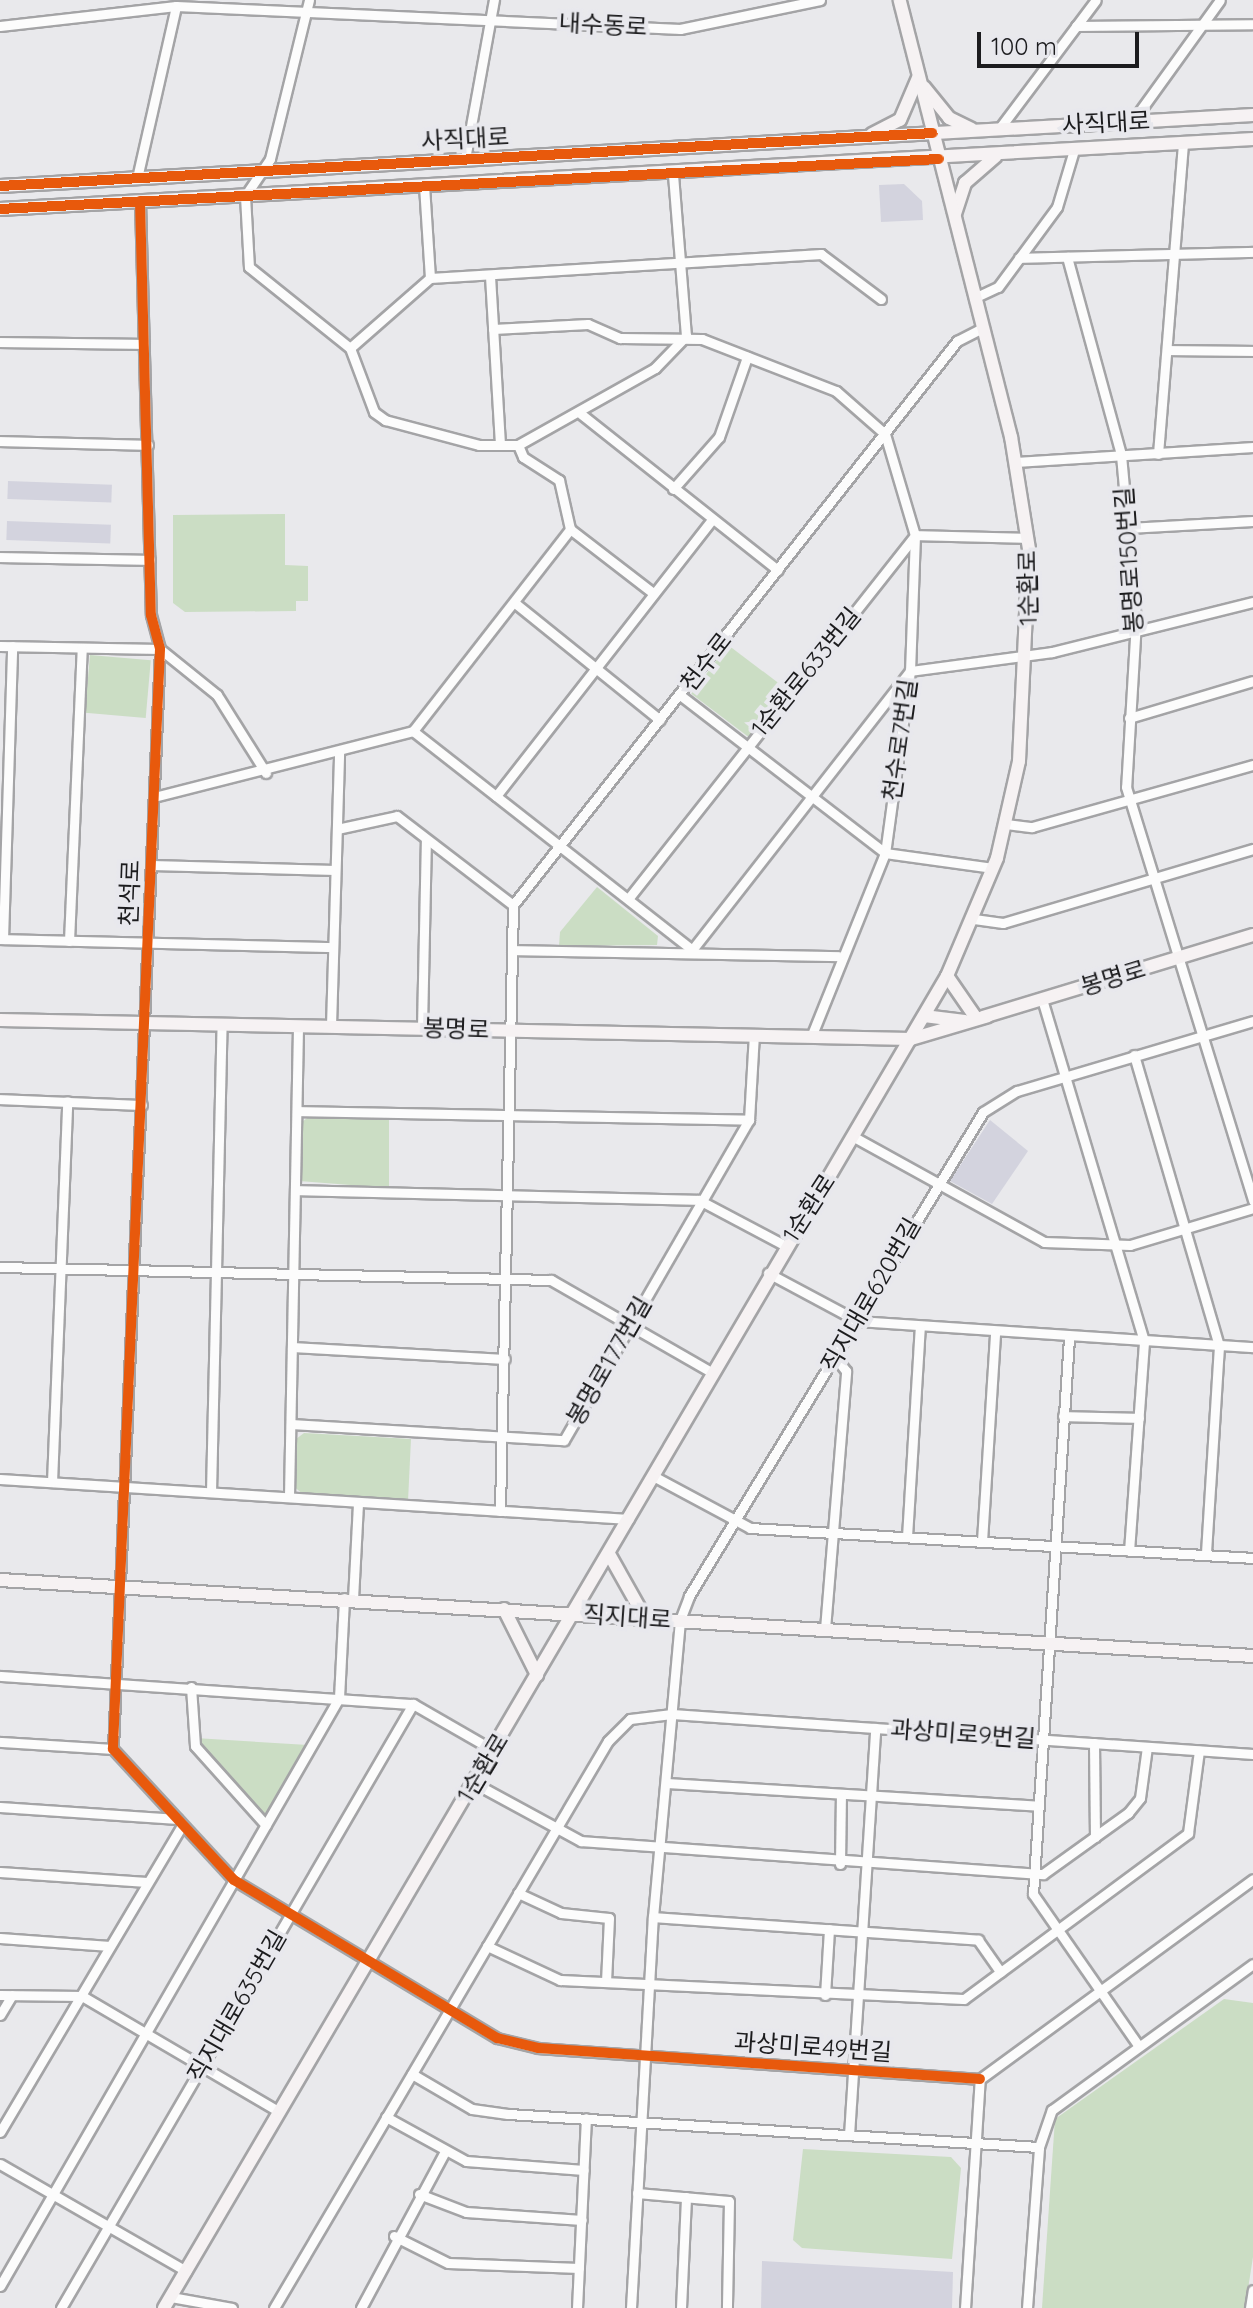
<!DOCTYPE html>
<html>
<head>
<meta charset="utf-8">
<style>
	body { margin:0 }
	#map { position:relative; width:1253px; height:2308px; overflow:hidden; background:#e9e9ec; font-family:Quicksand,"Noto Sans KR",sans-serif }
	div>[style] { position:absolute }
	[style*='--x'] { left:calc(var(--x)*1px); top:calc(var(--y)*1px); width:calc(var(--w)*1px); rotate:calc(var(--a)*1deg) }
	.green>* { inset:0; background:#cbddc4; transform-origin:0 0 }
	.building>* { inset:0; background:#d3d3de; transform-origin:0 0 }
	.roads { filter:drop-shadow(2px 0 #a4a4a6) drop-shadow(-2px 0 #a4a4a6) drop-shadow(0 2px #a4a4a6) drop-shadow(0 -2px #a4a4a6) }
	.street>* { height:9px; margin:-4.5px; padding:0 4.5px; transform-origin:4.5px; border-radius:4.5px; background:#fcfcfc }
	.secondary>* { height:12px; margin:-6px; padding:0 6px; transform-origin:6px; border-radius:6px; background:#f6f2f3 }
	.cycleway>* { height:10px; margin:-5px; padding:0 5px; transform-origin:5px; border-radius:5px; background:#e8590c }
	span { translate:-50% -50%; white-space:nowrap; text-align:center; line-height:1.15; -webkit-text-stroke:8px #e8e8ed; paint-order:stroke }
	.street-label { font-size:24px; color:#1c1c1e }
	.scale { position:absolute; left:977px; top:32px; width:162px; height:36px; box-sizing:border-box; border:4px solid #1c1c1e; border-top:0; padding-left:10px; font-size:24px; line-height:28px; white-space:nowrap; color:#1c1c1e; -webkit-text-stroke:6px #e8e8ed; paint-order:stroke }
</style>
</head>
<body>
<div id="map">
	<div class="green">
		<div style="clip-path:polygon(285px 514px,285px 565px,308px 566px,308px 601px,296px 601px,296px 611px,185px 612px,173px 603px,173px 515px)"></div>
		<div style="left:728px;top:645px;width:73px;height:61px;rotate:37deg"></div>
		<div style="left:90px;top:655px;width:61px;height:58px;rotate:5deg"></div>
		<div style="clip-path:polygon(597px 887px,658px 936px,657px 945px,559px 946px,560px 932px)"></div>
		<div style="clip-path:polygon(310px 1116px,389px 1118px,389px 1188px,299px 1181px,299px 1124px)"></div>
		<div style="clip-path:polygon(304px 1433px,411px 1439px,408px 1501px,303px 1494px,293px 1486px,296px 1439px)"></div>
		<div style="clip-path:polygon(195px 1738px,308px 1745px,263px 1817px)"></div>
		<div style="clip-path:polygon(1224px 1999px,1253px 2003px,1253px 2257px,1245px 2308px,1042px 2308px,1055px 2119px)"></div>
		<div style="clip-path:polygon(803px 2149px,951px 2157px,961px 2168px,952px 2259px,802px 2248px,793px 2240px)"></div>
	</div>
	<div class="building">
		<div style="clip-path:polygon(904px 184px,922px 201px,923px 220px,881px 222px,879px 185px)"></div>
		<div style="left:8px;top:481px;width:104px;height:18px;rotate:2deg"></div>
		<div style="left:7px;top:521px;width:104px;height:19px;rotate:2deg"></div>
		<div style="clip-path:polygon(990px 1120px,1028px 1151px,992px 1204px,950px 1181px)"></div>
		<div style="clip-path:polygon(762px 2261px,953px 2272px,952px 2308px,761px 2308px)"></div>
	</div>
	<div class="roads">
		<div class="street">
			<div style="--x:309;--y:0;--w:164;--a:103.8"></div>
			<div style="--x:270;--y:159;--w:45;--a:124"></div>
			<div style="--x:245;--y:196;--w:71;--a:86.8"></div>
			<div style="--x:249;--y:267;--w:129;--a:38.7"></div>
			<div style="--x:350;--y:348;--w:68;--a:69.4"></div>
			<div style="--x:374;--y:412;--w:14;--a:36"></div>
			<div style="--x:385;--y:420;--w:97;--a:14.9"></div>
			<div style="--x:479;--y:445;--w:39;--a:0"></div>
			<div style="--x:518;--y:445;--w:157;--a:-29.3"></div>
			<div style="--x:655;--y:368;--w:45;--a:-45.9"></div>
			<div style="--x:686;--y:336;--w:164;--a:-94.6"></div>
			<div style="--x:0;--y:26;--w:177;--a:-6.5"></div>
			<div style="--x:176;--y:6;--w:505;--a:2.61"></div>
			<div style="--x:680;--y:29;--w:143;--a:-11.7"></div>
			<div style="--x:1076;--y:26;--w:177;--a:-0.6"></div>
			<div style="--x:1132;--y:122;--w:150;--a:-54.2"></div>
			<div style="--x:999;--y:129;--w:161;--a:-53.1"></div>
			<div style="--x:465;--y:159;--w:162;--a:-79.7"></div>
			<div style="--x:137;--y:178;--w:176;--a:-77.2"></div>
			<div style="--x:140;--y:201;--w:414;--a:88.5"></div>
			<div style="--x:151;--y:615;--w:35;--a:75"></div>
			<div style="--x:160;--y:649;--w:1101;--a:92.45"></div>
			<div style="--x:113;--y:1749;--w:178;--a:47.3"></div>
			<div style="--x:234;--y:1880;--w:307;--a:31"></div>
			<div style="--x:497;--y:2038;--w:42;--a:13.7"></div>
			<div style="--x:538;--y:2048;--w:443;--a:4"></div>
			<div style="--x:1067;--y:257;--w:205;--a:74.7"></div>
			<div style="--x:1121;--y:455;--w:167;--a:84.8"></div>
			<div style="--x:1136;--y:621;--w:166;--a:93.4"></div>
			<div style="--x:1126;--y:787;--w:433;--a:72.9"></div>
			<div style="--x:1019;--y:258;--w:234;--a:-1.5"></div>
			<div style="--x:490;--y:276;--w:169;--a:86.6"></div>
			<div style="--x:430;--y:278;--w:392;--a:-3.5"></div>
			<div style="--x:821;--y:254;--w:75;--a:36.9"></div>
			<div style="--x:974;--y:298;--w:26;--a:-25"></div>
			<div style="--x:998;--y:287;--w:99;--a:-53.6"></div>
			<div style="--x:1057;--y:207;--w:59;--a:-73.4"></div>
			<div style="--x:493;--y:329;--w:95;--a:-3"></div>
			<div style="--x:588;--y:324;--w:35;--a:24"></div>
			<div style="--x:620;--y:338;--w:82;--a:0.7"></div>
			<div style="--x:702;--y:339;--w:144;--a:21.2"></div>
			<div style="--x:836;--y:391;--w:65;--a:41.3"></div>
			<div style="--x:885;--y:434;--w:105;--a:73.5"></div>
			<div style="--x:915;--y:535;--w:136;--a:92.1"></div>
			<div style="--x:910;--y:671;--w:184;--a:97.8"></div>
			<div style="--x:885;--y:853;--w:196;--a:111.9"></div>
			<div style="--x:0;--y:342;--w:144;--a:0.8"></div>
			<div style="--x:350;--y:348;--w:106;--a:-41.2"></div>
			<div style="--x:430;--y:278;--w:92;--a:-93.7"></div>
			<div style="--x:1167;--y:350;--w:86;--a:0.7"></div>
			<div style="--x:581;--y:414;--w:251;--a:38.4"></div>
			<div style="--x:0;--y:441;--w:148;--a:1.5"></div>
			<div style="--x:518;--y:445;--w:13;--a:67"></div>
			<div style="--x:523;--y:457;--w:43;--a:32.6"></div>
			<div style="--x:559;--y:480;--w:50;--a:77.3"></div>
			<div style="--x:570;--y:529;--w:105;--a:37.6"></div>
			<div style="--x:1158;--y:454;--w:312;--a:-85.4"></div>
			<div style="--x:1016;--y:462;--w:237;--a:-3.6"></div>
			<div style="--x:673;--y:489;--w:69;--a:-48.5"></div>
			<div style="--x:719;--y:437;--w:85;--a:-70.7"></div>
			<div style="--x:1128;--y:528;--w:125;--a:-3.2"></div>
			<div style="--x:0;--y:557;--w:150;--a:1.1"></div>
			<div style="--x:515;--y:603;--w:186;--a:38.9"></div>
			<div style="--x:0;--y:646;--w:160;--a:1.1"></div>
			<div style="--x:160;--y:649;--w:73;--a:38.9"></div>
			<div style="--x:217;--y:695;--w:92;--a:57.9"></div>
			<div style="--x:680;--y:695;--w:259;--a:37.6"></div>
			<div style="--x:885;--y:853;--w:109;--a:7.9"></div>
			<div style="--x:1129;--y:718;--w:129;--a:-16.6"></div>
			<div style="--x:413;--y:731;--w:355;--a:38.1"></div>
			<div style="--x:692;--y:950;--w:354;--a:-52"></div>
			<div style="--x:910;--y:671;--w:143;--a:-7.6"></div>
			<div style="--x:1052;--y:652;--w:207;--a:-14"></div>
			<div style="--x:496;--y:796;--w:350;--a:-52"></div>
			<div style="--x:154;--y:797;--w:267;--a:-14.3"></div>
			<div style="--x:413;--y:731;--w:256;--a:-52.1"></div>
			<div style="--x:1006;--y:824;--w:26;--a:7"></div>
			<div style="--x:1032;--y:827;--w:230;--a:-15.7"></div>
			<div style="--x:337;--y:829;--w:61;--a:-12.2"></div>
			<div style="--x:397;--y:816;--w:146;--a:37.5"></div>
			<div style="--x:152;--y:865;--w:183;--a:1.6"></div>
			<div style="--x:628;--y:899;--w:464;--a:-51.7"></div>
			<div style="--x:915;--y:535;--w:113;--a:1.5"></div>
			<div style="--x:974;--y:919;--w:29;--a:8"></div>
			<div style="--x:1003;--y:923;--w:261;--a:-16.5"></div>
			<div style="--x:0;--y:939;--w:332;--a:1.4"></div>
			<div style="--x:3;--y:939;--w:293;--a:-88.2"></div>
			<div style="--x:69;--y:941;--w:293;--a:-87.5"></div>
			<div style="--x:512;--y:950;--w:326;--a:1.1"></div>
			<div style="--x:1042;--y:999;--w:358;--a:73.4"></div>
			<div style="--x:1144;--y:1342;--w:209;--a:94.1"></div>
			<div style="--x:331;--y:1026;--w:275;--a:-88.3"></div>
			<div style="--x:422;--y:1027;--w:188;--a:-88.8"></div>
			<div style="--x:1134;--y:1055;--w:303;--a:73.7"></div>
			<div style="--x:1219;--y:1346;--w:209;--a:93.6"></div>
			<div style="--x:0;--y:1099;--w:142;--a:2.4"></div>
			<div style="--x:297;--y:1111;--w:452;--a:1.1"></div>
			<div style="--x:854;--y:1137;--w:217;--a:28.9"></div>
			<div style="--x:1044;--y:1242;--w:86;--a:2"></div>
			<div style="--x:1130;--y:1245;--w:128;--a:-16.7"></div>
			<div style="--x:295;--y:1190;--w:404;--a:1.4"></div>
			<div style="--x:699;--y:1200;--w:96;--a:27.9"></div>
			<div style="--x:0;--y:1267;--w:551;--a:1.35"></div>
			<div style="--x:551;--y:1280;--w:187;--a:29.9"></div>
			<div style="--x:768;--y:1273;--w:102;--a:28.1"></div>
			<div style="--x:858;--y:1321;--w:396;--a:3.8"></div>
			<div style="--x:1069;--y:1338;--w:557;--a:93.7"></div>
			<div style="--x:1033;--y:1894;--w:184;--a:55.2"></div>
			<div style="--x:292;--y:1347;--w:213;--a:3.2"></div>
			<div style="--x:1063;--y:1416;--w:76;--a:1.5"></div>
			<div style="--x:291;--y:1424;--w:273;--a:3.4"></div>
			<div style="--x:564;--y:1440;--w:370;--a:-60"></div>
			<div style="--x:749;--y:1120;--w:86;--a:-86.7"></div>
			<div style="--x:655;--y:1477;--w:108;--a:28.2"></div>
			<div style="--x:750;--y:1528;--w:504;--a:3.41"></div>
			<div style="--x:0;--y:1479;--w:630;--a:3.64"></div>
			<div style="--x:52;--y:1482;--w:381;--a:-87.7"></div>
			<div style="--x:211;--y:1492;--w:468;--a:-88.7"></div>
			<div style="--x:289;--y:1496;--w:471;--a:-88.9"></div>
			<div style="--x:500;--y:1511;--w:606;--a:-88.77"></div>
			<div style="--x:513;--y:905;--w:718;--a:-51.79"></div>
			<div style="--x:957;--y:341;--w:28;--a:-27"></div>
			<div style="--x:907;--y:1537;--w:211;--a:-86.5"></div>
			<div style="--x:982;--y:1541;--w:209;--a:-86.4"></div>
			<div style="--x:353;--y:1599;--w:95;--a:-87"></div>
			<div style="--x:825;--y:1629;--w:259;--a:-85.3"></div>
			<div style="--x:846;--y:1371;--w:16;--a:-128"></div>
			<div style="--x:0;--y:1676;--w:414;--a:3.9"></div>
			<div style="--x:413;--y:1704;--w:92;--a:29.9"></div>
			<div style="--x:191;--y:1687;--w:59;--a:86.1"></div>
			<div style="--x:195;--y:1746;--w:106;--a:48.1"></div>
			<div style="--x:0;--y:1742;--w:113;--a:3.5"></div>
			<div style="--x:1094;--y:1743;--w:94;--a:89.4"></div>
			<div style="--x:474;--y:1783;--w:122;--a:28.5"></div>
			<div style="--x:581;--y:1841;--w:463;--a:4.1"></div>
			<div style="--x:1043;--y:1874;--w:105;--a:-35.7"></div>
			<div style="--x:1128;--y:1813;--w:19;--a:-51"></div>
			<div style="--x:1140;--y:1798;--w:51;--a:-82.2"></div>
			<div style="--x:667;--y:1783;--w:372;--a:3.5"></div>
			<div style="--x:0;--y:1807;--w:178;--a:3.9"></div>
			<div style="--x:840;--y:1864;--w:69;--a:-89.2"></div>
			<div style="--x:0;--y:1872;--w:147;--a:3.9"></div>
			<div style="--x:518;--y:1893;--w:47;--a:24.9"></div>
			<div style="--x:561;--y:1913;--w:48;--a:5.9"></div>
			<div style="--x:609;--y:1918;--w:63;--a:92.7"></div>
			<div style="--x:653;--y:1917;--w:326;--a:4"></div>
			<div style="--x:978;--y:1940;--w:39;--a:55"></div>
			<div style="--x:0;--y:1938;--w:110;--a:4.2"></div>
			<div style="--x:487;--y:1946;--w:81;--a:25"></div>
			<div style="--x:560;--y:1980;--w:404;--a:2.7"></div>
			<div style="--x:964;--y:1999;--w:279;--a:-36.5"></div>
			<div style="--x:1188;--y:1833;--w:83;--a:-82.4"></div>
			<div style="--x:0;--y:1995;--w:82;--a:0.7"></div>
			<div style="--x:82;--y:1996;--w:227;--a:30.4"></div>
			<div style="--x:825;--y:1995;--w:66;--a:-86.5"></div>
			<div style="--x:0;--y:2015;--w:23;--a:-59"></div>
			<div style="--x:412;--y:2074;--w:69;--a:30.3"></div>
			<div style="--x:472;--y:2109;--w:36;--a:8"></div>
			<div style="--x:508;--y:2114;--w:532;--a:3.56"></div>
			<div style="--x:980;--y:2079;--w:338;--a:-36.2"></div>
			<div style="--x:386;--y:2117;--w:91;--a:28.8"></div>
			<div style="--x:466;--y:2161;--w:118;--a:4.4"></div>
			<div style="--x:0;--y:2132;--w:357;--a:-59.3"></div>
			<div style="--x:849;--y:2135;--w:408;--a:-86.3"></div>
			<div style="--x:0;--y:2164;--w:215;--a:29.9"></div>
			<div style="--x:637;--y:2193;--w:92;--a:5"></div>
			<div style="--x:729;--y:2201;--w:107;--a:91.1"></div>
			<div style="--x:419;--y:2194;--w:50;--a:21"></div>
			<div style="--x:466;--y:2212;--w:116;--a:3.9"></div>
			<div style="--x:394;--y:2236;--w:60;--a:26.6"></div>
			<div style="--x:448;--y:2263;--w:131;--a:2.2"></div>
			<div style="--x:0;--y:2286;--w:679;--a:-60.04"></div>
			<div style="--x:339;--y:1698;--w:100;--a:-87.1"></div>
			<div style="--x:171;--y:2297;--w:62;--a:10.2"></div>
			<div style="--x:61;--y:2308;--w:699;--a:-59.77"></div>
			<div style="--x:274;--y:2308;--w:658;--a:-59.5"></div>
			<div style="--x:608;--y:1741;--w:31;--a:-45"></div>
			<div style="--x:630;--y:1719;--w:42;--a:-6.8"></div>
			<div style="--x:672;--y:1714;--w:582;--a:3.94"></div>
			<div style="--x:361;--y:2308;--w:176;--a:-61.8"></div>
			<div style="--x:577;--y:2308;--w:190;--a:-87.3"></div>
			<div style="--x:631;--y:2308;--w:392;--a:-86.8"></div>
			<div style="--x:653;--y:1917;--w:298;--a:-84.8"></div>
			<div style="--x:680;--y:1620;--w:26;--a:-69"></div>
			<div style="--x:689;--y:1596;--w:566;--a:-58.72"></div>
			<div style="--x:983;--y:1112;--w:40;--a:-32"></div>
			<div style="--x:1017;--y:1091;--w:246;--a:-16.5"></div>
			<div style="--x:681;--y:2308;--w:111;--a:-87.4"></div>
			<div style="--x:965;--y:2308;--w:229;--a:-86.3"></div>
			<div style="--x:1027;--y:2308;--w:161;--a:-85.7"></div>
			<div style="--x:1039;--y:2147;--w:39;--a:-71"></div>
			<div style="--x:1052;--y:2110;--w:248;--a:-36"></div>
			<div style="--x:1250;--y:2308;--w:18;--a:-81"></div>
		</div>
		<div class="secondary">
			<div style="--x:924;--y:87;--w:40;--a:51"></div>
			<div style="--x:949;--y:118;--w:25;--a:26"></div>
			<div style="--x:872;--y:134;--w:31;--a:-27"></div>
			<div style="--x:900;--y:120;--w:46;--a:-66.8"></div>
			<div style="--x:0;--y:186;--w:1255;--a:-3.24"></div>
			<div style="--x:0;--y:209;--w:1255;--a:-3.2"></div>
			<div style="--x:955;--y:214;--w:33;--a:-72"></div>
			<div style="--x:965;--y:183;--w:40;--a:-41"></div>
			<div style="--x:947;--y:976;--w:51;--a:55.4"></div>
			<div style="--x:924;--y:1016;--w:41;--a:7"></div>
			<div style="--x:983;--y:1017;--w:282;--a:-16.9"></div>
			<div style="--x:0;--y:1020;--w:911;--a:1.19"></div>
			<div style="--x:911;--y:1039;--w:80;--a:-16.6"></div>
			<div style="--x:609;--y:1554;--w:73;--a:60.6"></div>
			<div style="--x:0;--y:1580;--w:1255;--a:3.47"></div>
			<div style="--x:504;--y:1609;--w:74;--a:63.4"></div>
			<div style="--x:164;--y:2308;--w:1545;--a:-59.55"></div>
			<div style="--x:947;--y:976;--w:128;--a:-67"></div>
			<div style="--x:997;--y:858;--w:99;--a:-77.2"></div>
			<div style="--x:1019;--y:761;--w:212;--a:-87.3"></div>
			<div style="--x:1029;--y:549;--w:113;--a:-99.1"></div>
			<div style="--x:1011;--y:437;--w:451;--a:-104.3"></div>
		</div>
	</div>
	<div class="cycleway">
		<div style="--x:0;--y:186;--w:934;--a:-3.25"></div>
		<div style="--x:140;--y:201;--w:414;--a:88.5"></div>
		<div style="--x:151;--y:615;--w:35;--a:75"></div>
		<div style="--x:160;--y:649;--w:1101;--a:92.45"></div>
		<div style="--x:113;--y:1749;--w:178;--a:47.3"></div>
		<div style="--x:234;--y:1880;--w:307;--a:31"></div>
		<div style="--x:497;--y:2038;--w:42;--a:13.7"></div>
		<div style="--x:538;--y:2048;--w:443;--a:4"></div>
		<div style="--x:0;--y:209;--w:940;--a:-3.05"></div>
	</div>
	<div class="street-label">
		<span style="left:603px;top:25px;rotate:3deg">내수동로</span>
		<span style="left:1106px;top:123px;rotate:-3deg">사직대로</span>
		<span style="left:465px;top:139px;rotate:-3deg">사직대로</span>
		<span style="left:1129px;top:560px;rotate:-94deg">봉명로150번길</span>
		<span style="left:1028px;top:588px;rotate:-91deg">1순환로</span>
		<span style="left:706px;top:662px;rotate:-52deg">천수로</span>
		<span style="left:806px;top:672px;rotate:-51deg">1순환로633번길</span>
		<span style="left:900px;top:740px;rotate:-82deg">천수로7번길</span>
		<span style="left:130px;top:893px;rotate:-88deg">천석로</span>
		<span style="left:1113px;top:978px;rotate:-17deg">봉명로</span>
		<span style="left:456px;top:1029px;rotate:2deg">봉명로</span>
		<span style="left:809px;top:1208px;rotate:-57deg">1순환로</span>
		<span style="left:871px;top:1295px;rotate:-60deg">직지대로620번길</span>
		<span style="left:609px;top:1361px;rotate:-60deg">봉명로177번길</span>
		<span style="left:627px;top:1617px;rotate:4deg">직지대로</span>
		<span style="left:963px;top:1734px;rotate:4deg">과상미로9번길</span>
		<span style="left:483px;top:1768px;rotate:-59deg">1순환로</span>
		<span style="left:237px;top:2006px;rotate:-60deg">직지대로635번길</span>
		<span style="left:813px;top:2047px;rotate:4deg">과상미로49번길</span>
	</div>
	<div class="scale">100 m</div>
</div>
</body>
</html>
